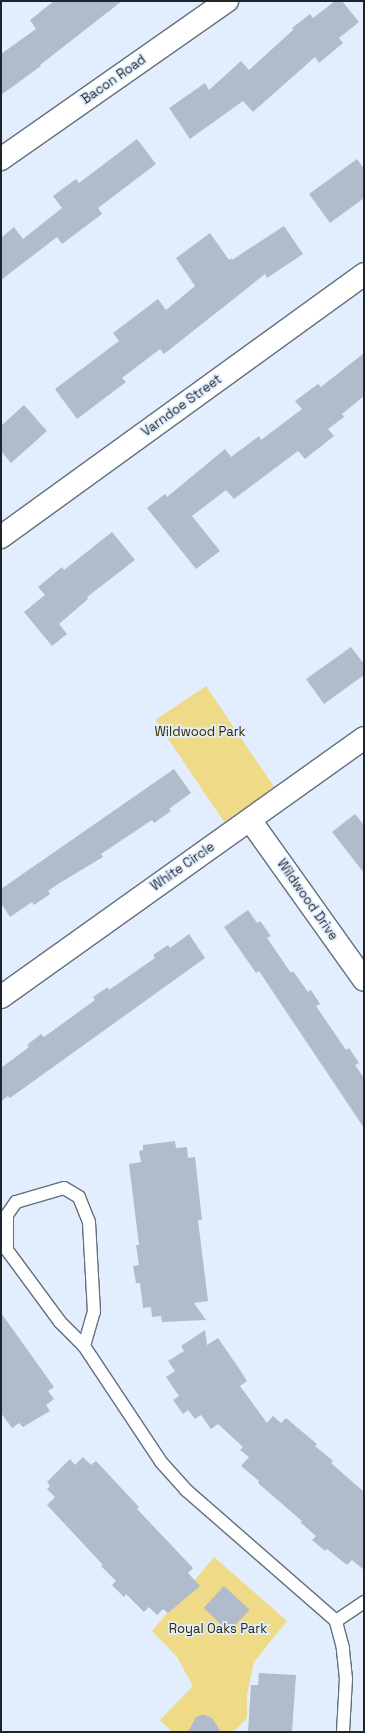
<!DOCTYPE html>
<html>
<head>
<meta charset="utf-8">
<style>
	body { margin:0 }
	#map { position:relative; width:365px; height:1733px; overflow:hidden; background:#e2eefe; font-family:"Space Grotesk",sans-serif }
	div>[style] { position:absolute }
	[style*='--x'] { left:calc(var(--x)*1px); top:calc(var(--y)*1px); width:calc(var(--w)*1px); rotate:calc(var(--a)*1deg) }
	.green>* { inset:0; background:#eeda87; transform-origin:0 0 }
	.building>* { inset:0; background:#b0bccb; transform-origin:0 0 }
	.roads { filter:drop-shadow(1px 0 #646f7c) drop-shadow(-1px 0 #646f7c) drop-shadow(0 1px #646f7c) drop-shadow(0 -1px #646f7c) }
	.lane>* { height:12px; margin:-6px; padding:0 6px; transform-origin:6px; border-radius:6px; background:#fff }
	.street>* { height:22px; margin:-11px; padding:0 11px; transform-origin:11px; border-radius:11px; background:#fff }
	span { translate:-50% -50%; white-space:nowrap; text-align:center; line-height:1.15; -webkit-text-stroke:3.5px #e2eefe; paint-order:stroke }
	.street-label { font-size:13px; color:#1f2429 }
	.park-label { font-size:13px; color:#322900 }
	.frame { position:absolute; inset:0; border:2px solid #1f2429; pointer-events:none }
</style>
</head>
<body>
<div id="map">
	<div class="green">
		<div style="left:206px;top:686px;width:123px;height:61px;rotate:56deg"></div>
		<div style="clip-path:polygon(214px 1557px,287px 1621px,254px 1662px,247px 1694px,247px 1718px,233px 1732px,172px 1732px,160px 1720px,193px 1686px,177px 1657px,152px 1631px)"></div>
	</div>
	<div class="building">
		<div style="clip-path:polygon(54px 1px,122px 1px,40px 65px,41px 66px,1px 95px,1px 54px,36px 29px,30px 20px)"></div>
		<div style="clip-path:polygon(335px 1px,342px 1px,359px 22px,339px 38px,343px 43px,319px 63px,315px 57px,253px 112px,243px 101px,190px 139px,169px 108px,205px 83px,209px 90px,241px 61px,249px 70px,293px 30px,292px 28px,310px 14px,313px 18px)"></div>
		<div style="clip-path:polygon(137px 139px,156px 164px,98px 208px,102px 214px,62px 244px,57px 237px,1px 280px,1px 238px,14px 227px,23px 239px,62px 208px,53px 196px,76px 179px,79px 183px)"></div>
		<div style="clip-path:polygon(357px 159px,364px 169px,364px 198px,330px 223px,309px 194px)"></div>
		<div style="clip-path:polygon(284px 226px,303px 254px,267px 278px,265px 274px,164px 354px,160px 349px,122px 378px,126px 382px,77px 419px,55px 389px,119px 341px,113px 333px,158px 299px,166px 310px,195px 286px,176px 258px,210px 233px,229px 260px,231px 258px,232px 260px)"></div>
		<div style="clip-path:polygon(364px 353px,364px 396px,342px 414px,344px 417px,328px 429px,334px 436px,305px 459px,298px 451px,234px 499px,226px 490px,192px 516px,220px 551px,196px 569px,147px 508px,165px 494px,167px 497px,225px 449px,231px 457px,259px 436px,261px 440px,302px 409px,295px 401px,318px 384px,321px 387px)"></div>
		<div style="clip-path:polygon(24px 405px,47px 431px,11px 463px,1px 451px,1px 426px)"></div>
		<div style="clip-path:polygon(112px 532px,135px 560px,87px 597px,88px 599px,59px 624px,67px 634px,52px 646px,24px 612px,45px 595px,38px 587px,62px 567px,64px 570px)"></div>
		<div style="clip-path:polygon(351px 647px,364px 664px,364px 675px,324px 704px,306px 679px)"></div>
		<div style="clip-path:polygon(174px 769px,191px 793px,169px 809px,171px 811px,154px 823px,152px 820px,101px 854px,103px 857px,58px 884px,48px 891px,50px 894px,34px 905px,32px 902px,10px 917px,1px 903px,1px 889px)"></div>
		<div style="clip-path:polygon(355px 814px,364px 825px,364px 873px,332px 832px)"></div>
		<div style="clip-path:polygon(248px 910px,257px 923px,260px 921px,271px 936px,267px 938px,291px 973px,293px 971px,308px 992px,311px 990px,320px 1004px,316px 1006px,346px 1050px,349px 1048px,359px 1063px,355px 1065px,364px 1078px,364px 1128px,259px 971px,256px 973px,224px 927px)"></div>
		<div style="clip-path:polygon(189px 934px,205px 958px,10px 1098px,8px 1096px,1px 1101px,1px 1068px,29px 1047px,27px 1045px,41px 1034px,44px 1037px,95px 1000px,93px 997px,108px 987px,109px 990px,155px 958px,153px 955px,168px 945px,170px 948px)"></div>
		<div style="clip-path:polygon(175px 1141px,176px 1148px,187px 1147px,188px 1158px,195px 1157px,202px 1220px,198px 1220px,208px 1301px,194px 1303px,206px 1320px,162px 1322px,161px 1316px,152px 1317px,151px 1307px,143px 1308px,140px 1283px,136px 1283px,133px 1266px,139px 1265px,136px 1245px,139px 1245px,129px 1164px,141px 1162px,139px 1151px,143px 1150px,143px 1145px)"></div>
		<div style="clip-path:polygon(1px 1313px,54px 1387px,48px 1391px,54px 1399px,46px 1405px,50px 1411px,23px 1427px,19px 1423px,12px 1428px,1px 1413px)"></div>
		<div style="clip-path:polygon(205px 1330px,207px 1345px,218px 1338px,240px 1370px,247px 1381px,240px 1386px,267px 1423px,273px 1416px,281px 1423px,286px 1418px,317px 1444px,315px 1446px,333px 1461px,331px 1463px,364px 1492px,364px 1570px,352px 1560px,347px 1565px,327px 1549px,325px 1551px,312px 1540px,316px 1536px,300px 1522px,302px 1521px,258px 1483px,259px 1481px,241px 1466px,249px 1457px,240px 1450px,243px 1447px,218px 1424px,211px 1429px,201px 1415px,195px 1419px,188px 1410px,183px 1414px,173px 1400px,179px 1396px,166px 1377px,175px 1371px,168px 1361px,184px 1351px,181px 1346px)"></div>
		<div style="clip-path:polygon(83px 1457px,91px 1465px,96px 1461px,139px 1507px,137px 1509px,193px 1568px,188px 1573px,200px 1586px,168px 1613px,163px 1609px,157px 1615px,149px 1607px,144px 1612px,126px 1594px,124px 1597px,112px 1585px,116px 1581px,101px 1566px,103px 1565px,47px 1505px,55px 1497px,47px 1489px,50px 1486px,47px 1482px,70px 1459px,75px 1465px)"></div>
		<div style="left:224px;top:1586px;width:35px;height:30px;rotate:43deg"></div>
		<div style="clip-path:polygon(259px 1673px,296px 1675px,292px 1732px,248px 1732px,251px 1685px,258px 1685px)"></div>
		<div style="clip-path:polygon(201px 1715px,205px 1715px,212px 1718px,221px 1732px,188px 1732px,196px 1717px)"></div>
	</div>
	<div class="roads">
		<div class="lane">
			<div style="--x:84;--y:1346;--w:35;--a:-74"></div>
			<div style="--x:94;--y:1312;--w:90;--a:-93.2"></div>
			<div style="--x:89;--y:1222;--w:27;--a:-112"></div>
			<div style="--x:79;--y:1197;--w:17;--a:-149"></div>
			<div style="--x:64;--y:1188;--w:50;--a:163.7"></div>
			<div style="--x:16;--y:1202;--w:16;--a:125"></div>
			<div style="--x:7;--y:1215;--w:35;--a:90"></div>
			<div style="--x:7;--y:1250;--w:89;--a:53.6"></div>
			<div style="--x:60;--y:1322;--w:34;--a:45"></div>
			<div style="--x:84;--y:1346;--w:139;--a:56.4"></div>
			<div style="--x:161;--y:1462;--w:38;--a:48"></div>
			<div style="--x:186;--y:1490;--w:199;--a:41.1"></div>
			<div style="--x:343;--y:1732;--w:53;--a:-86.8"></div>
			<div style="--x:346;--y:1679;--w:31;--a:-96"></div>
			<div style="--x:343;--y:1648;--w:28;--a:-105"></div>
			<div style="--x:336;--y:1621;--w:34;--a:-34"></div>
		</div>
		<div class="street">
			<div style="--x:1;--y:159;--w:276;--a:-35"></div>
			<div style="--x:1;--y:537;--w:448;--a:-35.9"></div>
			<div style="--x:250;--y:820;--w:196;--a:54.5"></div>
			<div style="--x:1;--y:997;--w:446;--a:-35.5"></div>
		</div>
	</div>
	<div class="street-label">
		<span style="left:114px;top:80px;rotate:-35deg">Bacon Road</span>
		<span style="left:182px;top:406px;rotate:-36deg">Varndoe Street</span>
		<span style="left:183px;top:867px;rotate:-35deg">White Circle</span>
		<span style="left:307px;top:900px;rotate:55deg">Wildwood Drive</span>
	</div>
	<div class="park-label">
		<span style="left:200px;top:732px">Wildwood Park</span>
		<span style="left:218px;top:1629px">Royal Oaks Park</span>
	</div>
	<div class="frame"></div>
</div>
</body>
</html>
